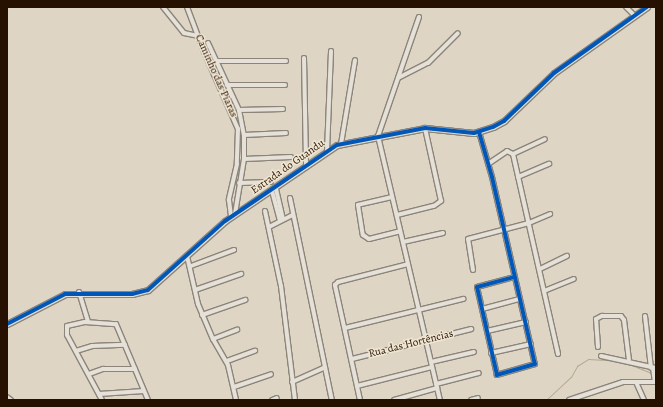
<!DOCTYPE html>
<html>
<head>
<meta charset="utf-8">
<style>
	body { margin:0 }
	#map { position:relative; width:663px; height:407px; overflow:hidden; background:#ded5c4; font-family:Alegreya,serif }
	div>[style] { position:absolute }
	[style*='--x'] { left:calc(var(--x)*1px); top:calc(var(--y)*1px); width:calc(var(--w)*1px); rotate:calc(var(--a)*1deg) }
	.stream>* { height:1px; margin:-0.5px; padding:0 0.5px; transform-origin:0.5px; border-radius:0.5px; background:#b7a890 }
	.roads { filter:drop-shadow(1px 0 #8c8479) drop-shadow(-1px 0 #8c8479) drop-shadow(0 1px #8c8479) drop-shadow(0 -1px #8c8479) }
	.minor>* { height:4px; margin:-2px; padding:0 2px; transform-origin:2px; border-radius:2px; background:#e5e1d8 }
	.tertiary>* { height:5px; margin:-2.5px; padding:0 2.5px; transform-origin:2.5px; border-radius:2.5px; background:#e5e1d8 }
	.cycleway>* { height:4px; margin:-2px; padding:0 2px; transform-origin:2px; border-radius:2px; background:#0057b8 }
	span { translate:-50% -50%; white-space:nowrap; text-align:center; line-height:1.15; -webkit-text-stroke:3px #f0e6d2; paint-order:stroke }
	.street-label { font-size:11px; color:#261100 }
	.frame { position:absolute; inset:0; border:8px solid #261100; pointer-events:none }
</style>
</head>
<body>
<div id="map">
	<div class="stream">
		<div style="--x:629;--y:364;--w:24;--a:22"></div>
		<div style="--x:546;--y:400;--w:34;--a:-43"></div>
		<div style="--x:571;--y:377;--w:13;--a:-61"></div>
		<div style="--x:577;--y:366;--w:13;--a:-32"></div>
		<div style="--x:588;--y:359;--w:22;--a:3"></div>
	</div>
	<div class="roads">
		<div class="minor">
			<div style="--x:163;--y:7;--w:33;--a:51"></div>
			<div style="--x:184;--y:33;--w:14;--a:12"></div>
			<div style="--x:187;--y:7;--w:48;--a:69.3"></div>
			<div style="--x:204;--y:52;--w:84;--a:66.2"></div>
			<div style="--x:238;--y:129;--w:35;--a:92"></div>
			<div style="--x:237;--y:164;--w:37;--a:103"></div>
			<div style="--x:229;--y:200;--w:17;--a:83"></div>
			<div style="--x:626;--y:7;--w:13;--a:45"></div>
			<div style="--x:419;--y:17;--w:126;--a:109"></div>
			<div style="--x:378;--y:136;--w:271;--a:76.8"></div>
			<div style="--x:208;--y:43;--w:74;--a:65.2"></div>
			<div style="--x:239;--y:110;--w:25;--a:79"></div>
			<div style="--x:244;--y:135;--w:24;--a:90"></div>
			<div style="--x:244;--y:159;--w:56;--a:99.3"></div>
			<div style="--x:304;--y:58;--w:109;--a:88.9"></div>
			<div style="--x:216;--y:61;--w:70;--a:0"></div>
			<div style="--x:398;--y:78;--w:34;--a:-27"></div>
			<div style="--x:428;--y:63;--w:42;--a:-45"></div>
			<div style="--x:227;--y:85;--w:58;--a:0"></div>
			<div style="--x:239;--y:110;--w:44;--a:-1.3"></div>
			<div style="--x:479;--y:132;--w:47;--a:73.9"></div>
			<div style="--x:492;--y:177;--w:192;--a:77.1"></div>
			<div style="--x:535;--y:364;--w:40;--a:164"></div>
			<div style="--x:497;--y:375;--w:90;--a:-102.8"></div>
			<div style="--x:477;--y:287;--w:39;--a:-15"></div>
			<div style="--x:244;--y:135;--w:42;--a:-2.7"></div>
			<div style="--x:341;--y:144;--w:85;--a:-80.5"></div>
			<div style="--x:327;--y:151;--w:100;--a:-87.7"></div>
			<div style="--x:513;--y:154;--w:35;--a:-25"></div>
			<div style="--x:244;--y:159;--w:47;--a:-2.4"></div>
			<div style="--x:488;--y:164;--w:23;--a:-34"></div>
			<div style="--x:507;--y:151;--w:7;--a:27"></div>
			<div style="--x:513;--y:154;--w:205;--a:77.3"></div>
			<div style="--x:518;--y:177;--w:34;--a:-23"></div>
			<div style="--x:239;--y:183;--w:32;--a:-2"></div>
			<div style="--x:276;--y:189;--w:31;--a:77"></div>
			<div style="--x:272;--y:191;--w:31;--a:75"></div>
			<div style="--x:392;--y:197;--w:35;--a:167"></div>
			<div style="--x:358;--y:205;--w:30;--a:81"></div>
			<div style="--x:363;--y:235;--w:7;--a:34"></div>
			<div style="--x:369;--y:239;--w:32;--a:-14"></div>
			<div style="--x:290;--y:198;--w:206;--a:78.3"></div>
			<div style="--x:265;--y:211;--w:77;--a:78"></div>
			<div style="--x:281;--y:286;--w:115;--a:83"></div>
			<div style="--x:397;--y:215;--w:38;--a:-14"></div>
			<div style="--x:434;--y:206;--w:9;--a:-36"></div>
			<div style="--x:441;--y:201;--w:75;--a:-102.4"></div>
			<div style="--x:269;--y:227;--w:27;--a:-27"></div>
			<div style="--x:403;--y:242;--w:41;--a:-12.7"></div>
			<div style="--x:187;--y:256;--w:49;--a:77.1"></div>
			<div style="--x:198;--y:304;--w:38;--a:67"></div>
			<div style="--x:213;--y:339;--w:30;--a:60"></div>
			<div style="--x:228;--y:365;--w:36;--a:77"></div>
			<div style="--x:191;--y:266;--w:46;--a:-20.4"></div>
			<div style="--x:540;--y:269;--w:30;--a:-26"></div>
			<div style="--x:473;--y:270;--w:31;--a:-99"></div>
			<div style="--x:468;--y:239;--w:63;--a:-14.7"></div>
			<div style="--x:529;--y:223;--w:23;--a:-23"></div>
			<div style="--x:195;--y:290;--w:49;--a:-19.2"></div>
			<div style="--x:544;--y:291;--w:32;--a:-22"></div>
			<div style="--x:79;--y:292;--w:31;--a:73"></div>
			<div style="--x:482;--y:309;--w:39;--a:-15"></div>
			<div style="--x:202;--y:315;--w:46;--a:-19.2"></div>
			<div style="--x:645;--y:316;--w:52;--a:83.4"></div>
			<div style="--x:345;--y:328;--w:122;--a:-13.8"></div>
			<div style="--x:487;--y:331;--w:40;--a:-13"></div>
			<div style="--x:213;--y:339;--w:26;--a:-21"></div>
			<div style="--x:598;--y:347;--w:28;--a:-94"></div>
			<div style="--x:596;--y:319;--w:7;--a:-27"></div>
			<div style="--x:602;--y:316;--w:19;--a:0"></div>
			<div style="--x:621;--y:316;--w:5;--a:53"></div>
			<div style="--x:624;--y:320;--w:40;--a:82.9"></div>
			<div style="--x:76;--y:351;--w:17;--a:-17"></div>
			<div style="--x:92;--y:346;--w:33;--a:-2"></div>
			<div style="--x:491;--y:353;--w:41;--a:-12.7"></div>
			<div style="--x:601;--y:356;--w:56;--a:12.3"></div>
			<div style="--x:352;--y:359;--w:123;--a:-14.1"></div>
			<div style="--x:227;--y:361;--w:30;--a:-20"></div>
			<div style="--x:431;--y:362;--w:44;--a:-13.1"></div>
			<div style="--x:653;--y:368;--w:14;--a:82"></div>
			<div style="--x:89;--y:374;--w:15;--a:-20"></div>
			<div style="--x:103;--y:369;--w:32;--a:0"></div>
			<div style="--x:292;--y:382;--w:36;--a:-24"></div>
			<div style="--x:636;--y:382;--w:20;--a:66"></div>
			<div style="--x:436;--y:384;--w:44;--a:-14.3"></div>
			<div style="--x:357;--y:386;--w:77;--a:-14.2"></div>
			<div style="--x:234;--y:387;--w:39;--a:-19"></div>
			<div style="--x:99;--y:394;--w:45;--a:-3.8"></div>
			<div style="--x:7;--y:397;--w:5;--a:37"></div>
			<div style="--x:102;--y:400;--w:74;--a:-118.3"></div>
			<div style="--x:67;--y:335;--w:9;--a:-90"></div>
			<div style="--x:67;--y:326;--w:18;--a:-13"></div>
			<div style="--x:85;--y:322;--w:31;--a:4"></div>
			<div style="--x:116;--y:324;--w:82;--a:67.2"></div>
			<div style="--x:272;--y:400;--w:5;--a:-22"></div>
			<div style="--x:360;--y:400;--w:118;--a:-102.3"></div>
			<div style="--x:335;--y:285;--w:4;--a:-45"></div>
			<div style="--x:338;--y:282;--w:72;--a:-14.4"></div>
			<div style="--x:394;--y:400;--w:45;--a:-15.6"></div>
			<div style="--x:471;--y:400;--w:7;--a:-16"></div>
			<div style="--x:569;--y:400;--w:57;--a:-18.4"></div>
			<div style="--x:623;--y:382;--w:33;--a:0"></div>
		</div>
		<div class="tertiary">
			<div style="--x:7;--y:324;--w:65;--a:-27.3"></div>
			<div style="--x:65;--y:294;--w:67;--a:0"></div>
			<div style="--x:132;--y:294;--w:16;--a:-14"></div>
			<div style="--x:148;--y:290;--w:103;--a:-41.9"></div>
			<div style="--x:225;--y:221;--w:135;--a:-34.2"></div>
			<div style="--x:337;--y:145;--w:90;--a:-10.9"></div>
			<div style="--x:425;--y:128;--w:49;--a:5.8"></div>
			<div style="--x:474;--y:133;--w:20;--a:-18"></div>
			<div style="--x:493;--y:127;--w:13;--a:-29"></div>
			<div style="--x:504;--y:121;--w:69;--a:-43.8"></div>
			<div style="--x:554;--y:73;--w:114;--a:-35.4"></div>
		</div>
	</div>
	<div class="cycleway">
		<div style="--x:479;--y:132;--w:47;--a:73.9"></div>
		<div style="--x:492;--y:177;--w:192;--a:77.1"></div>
		<div style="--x:535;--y:364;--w:40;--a:164"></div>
		<div style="--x:497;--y:375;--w:90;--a:-102.8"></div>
		<div style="--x:477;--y:287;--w:39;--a:-15"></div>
		<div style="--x:7;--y:324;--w:65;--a:-27.3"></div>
		<div style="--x:65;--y:294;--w:67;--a:0"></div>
		<div style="--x:132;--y:294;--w:16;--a:-14"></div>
		<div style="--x:148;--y:290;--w:103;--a:-41.9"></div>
		<div style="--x:225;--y:221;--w:135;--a:-34.2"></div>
		<div style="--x:337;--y:145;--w:90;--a:-10.9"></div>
		<div style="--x:425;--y:128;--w:49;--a:5.8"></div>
		<div style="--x:474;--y:133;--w:20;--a:-18"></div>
		<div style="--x:493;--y:127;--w:13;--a:-29"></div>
		<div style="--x:504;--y:121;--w:69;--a:-43.8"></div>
		<div style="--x:554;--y:73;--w:114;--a:-35.4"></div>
	</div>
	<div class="street-label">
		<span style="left:216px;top:76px;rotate:66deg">Caminho das Piaras</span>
		<span style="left:288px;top:167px;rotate:-35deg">Estrada do Guandu</span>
		<span style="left:411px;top:344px;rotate:-14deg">Rua das Hortências</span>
	</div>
	<div class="frame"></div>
</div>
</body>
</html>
